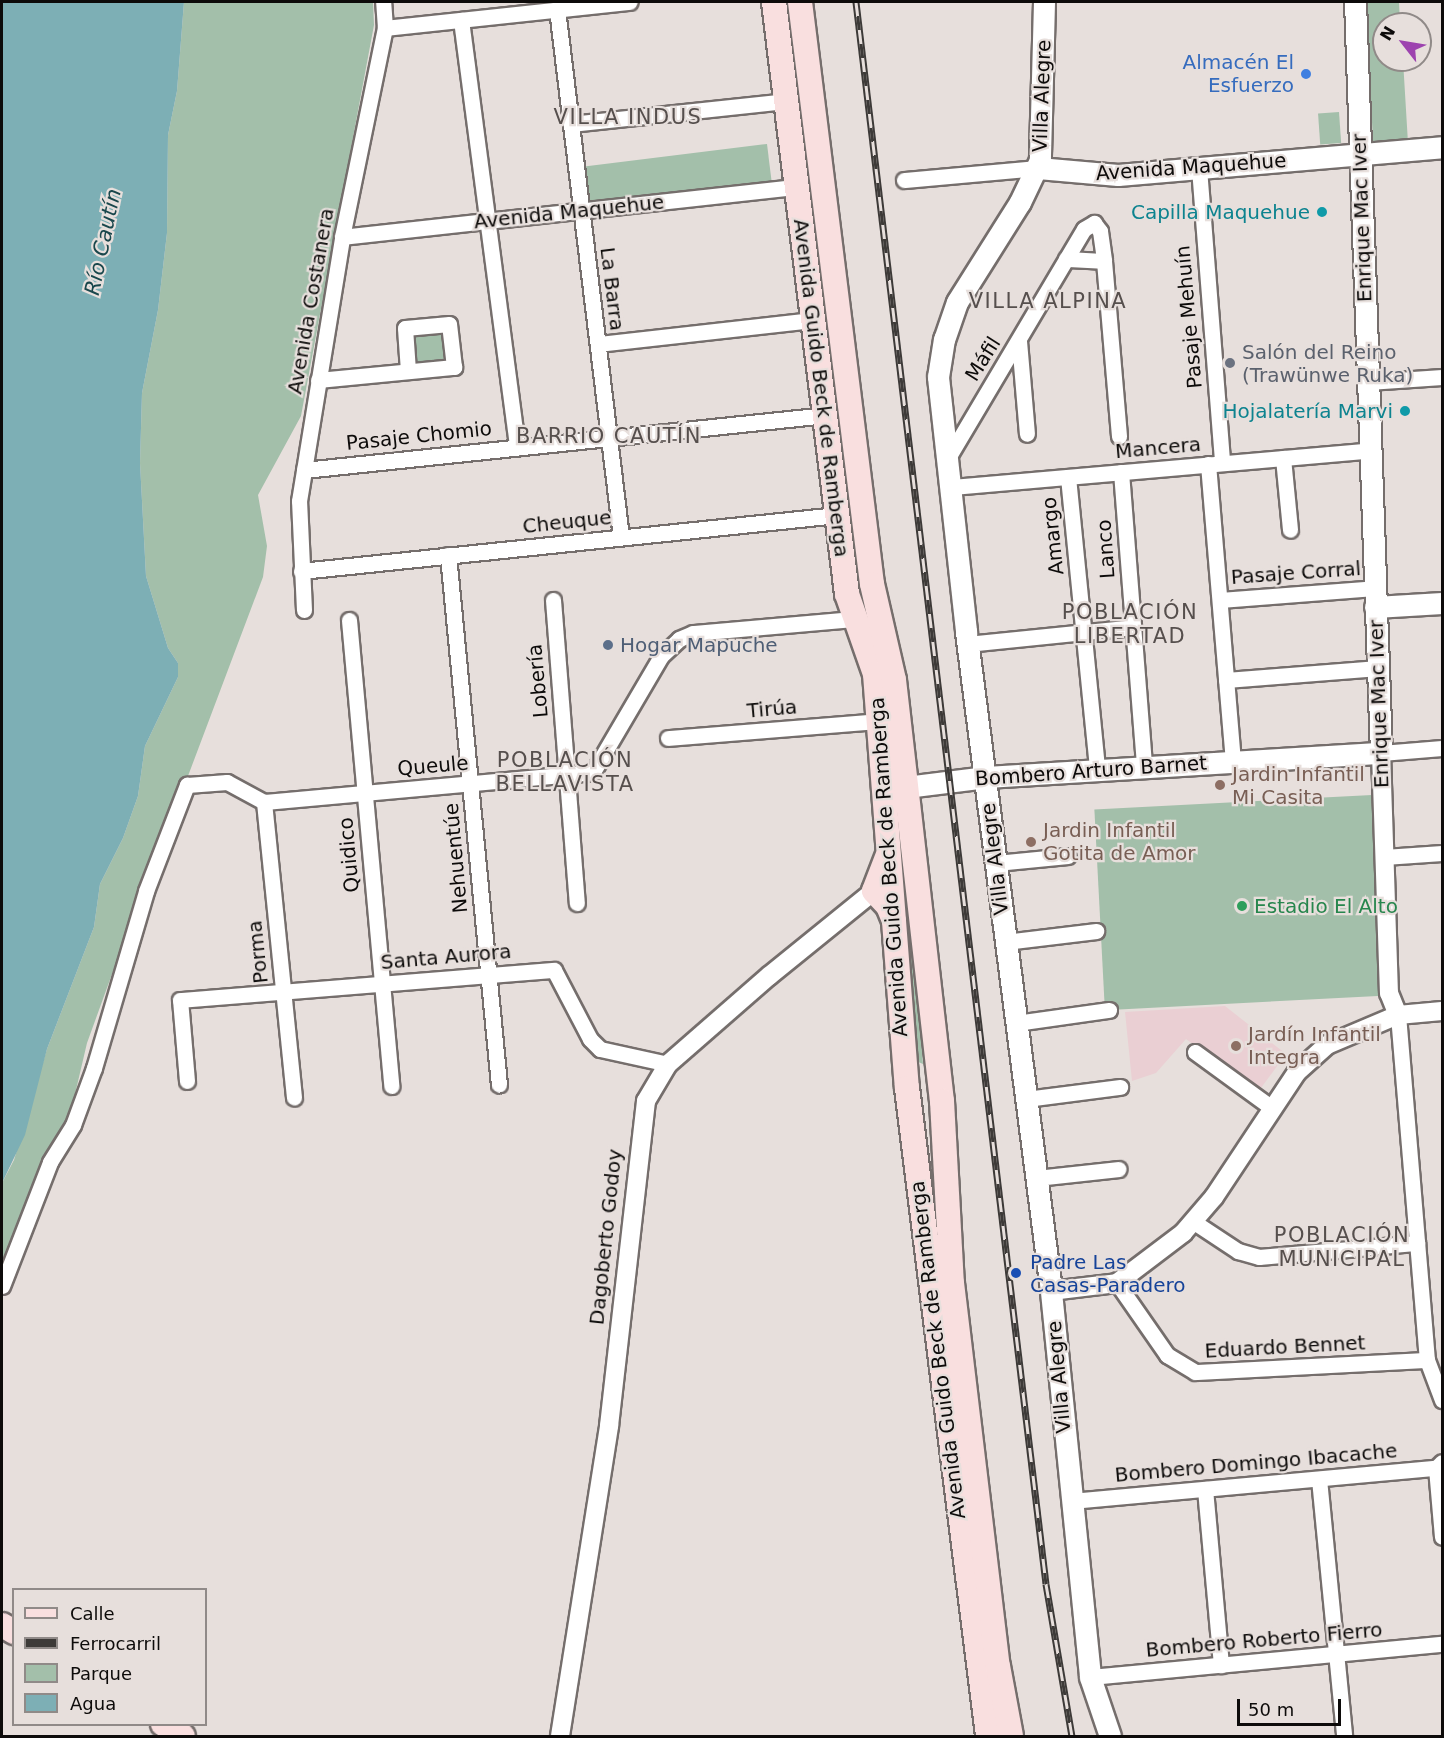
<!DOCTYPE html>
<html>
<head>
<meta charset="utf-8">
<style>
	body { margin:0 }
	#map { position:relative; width:1444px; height:1738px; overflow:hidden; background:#e7dfdc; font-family:"DejaVu Sans",sans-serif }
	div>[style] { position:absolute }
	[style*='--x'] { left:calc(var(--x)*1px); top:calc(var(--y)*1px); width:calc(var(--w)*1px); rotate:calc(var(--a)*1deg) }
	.education>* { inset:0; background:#eacfd3 }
	.green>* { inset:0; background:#a3bfaa; transform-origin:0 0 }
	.water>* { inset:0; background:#7dafb5 }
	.roads { filter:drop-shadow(2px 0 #756e6c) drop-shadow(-2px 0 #756e6c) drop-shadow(0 2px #756e6c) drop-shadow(0 -2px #756e6c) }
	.minor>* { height:15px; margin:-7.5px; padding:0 7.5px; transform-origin:7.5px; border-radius:7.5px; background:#fff }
	.tertiary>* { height:18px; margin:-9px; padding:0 9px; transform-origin:9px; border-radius:9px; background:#fff }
	.secondary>* { height:21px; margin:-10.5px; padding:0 10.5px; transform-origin:10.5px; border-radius:10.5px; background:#fff }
	.primary>* { height:24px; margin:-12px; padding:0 12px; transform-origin:12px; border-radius:12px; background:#f9dfdf }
	.rail>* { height:7px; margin-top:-3.5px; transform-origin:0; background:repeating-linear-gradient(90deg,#e7dfdc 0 14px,#3d3a38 0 28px); box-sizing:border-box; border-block:2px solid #3d3a38 }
	.dots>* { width:16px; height:16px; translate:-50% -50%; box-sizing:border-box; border:3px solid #e7dfdc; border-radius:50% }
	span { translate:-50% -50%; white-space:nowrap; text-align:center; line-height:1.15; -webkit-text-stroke:4.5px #e7dfdc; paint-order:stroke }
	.shop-label { font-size:20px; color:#366cbe }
	.right { translate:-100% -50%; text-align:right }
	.street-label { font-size:20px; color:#0d0b0a }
	.culture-label { font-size:20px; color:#0d838f }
	.worship-label { font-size:20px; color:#5b616d }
	.left { translate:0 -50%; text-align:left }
	.service-label { font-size:20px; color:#4e5e75 }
	.education-label { font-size:20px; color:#785e54 }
	.leisure-label { font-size:20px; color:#27864d }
	.transit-label { font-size:20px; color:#164399 }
	.neighbourhood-label { font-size:21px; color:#564f4d; letter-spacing:1.5px }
	.water-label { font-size:21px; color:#19474c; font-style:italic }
	.frame { position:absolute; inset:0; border:3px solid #0d0b0a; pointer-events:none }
	.legend { position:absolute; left:12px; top:1588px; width:195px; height:138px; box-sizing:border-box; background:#e7dfdc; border:2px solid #908a88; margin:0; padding:8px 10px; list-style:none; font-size:18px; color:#0d0b0a }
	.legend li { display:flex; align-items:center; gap:12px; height:30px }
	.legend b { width:30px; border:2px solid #908a88 }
	.north { position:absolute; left:1372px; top:12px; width:60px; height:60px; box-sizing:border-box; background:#e7dfdc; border:2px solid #908a88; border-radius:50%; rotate:301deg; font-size:16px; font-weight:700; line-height:24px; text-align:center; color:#0d0b0a }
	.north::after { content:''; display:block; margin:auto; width:21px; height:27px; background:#9d43af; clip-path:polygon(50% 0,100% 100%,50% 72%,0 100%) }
	.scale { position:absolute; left:1237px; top:1699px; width:104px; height:27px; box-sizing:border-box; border:3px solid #0d0b0a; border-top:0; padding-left:8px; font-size:18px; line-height:21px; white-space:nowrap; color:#0d0b0a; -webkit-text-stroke:4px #e7dfdc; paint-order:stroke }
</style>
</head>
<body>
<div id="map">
	<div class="education">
		<div style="clip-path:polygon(1225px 1006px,1286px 1054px,1258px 1092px,1186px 1039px,1156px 1073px,1132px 1081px,1125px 1012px)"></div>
	</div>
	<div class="green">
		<div style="clip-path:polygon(184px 2px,373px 2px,374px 25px,301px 416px,258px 495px,267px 546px,263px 577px,188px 776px,173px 806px,87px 1043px,68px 1124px,36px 1174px,2px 1266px,2px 1183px,14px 1160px,47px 1049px,94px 927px,100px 884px,123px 838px,138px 796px,145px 746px,178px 677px,178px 663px,168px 648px,146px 576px,140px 463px,142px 393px,158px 310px,167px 233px,168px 135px,177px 91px)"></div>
		<div style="clip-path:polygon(782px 2px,793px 2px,807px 111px,803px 133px,809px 179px,804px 180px)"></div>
		<div style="clip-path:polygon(1366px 2px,1399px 2px,1400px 24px,1384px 24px,1384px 60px,1403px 60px,1408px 143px,1373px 142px)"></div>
		<div style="left:1339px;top:112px;width:31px;height:21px;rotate:86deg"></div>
		<div style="left:767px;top:144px;width:38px;height:186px;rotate:83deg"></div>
		<div style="clip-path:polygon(807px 203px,811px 203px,827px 290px,850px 506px,847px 505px)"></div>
		<div style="left:447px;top:327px;width:38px;height:39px;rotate:84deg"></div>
		<div style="left:1372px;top:795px;width:201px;height:278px;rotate:87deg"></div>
		<div style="clip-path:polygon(908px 896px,916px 976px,923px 1064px,916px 1061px,907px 986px,911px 963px,901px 897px)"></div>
	</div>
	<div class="water">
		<div style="clip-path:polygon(2px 2px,184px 2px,177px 91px,168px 135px,167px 233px,158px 310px,142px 393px,140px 463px,146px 576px,168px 648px,178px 663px,178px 677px,145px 746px,138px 796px,123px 838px,100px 884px,94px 927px,47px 1049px,25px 1135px,2px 1183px)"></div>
	</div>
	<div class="roads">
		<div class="minor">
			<div style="--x:557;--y:9;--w:532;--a:83.09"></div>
			<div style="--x:461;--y:20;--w:431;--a:82.5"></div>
			<div style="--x:385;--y:28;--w:246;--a:-6.1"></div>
			<div style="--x:571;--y:124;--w:215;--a:-6.1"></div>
			<div style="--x:1199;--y:168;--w:296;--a:85.5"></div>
			<div style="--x:904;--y:180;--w:135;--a:-5.1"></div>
			<div style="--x:342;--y:237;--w:457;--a:-6.3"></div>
			<div style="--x:1066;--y:259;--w:38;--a:3"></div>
			<div style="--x:1019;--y:341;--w:93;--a:85.1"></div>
			<div style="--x:598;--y:344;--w:215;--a:-6.4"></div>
			<div style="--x:318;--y:380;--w:137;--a:-5.5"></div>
			<div style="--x:454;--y:367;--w:43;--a:-96.6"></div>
			<div style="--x:449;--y:324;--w:44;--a:174.8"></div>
			<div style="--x:405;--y:328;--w:43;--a:86"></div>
			<div style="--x:1368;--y:382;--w:74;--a:-3.9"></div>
			<div style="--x:948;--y:458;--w:266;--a:-59.3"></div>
			<div style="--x:1084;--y:229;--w:12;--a:-31"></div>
			<div style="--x:1094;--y:223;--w:10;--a:53"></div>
			<div style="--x:1100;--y:231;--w:30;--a:82"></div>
			<div style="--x:1104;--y:261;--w:176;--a:85.1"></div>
			<div style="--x:1283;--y:458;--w:72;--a:84.4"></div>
			<div style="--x:1208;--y:464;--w:299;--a:85.2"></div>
			<div style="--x:304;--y:470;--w:525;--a:-6.01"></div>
			<div style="--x:1121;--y:472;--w:296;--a:85.5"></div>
			<div style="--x:1068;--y:477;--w:294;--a:84.3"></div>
			<div style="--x:951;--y:487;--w:421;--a:-5"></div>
			<div style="--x:448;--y:555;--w:532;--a:84.5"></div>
			<div style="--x:301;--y:571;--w:539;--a:-5.96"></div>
			<div style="--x:553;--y:600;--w:304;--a:85.5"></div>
			<div style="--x:1220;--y:600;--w:155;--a:-4.4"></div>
			<div style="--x:304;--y:610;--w:109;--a:-92.6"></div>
			<div style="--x:299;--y:501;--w:267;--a:-80.7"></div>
			<div style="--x:342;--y:237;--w:213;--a:-78.4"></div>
			<div style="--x:385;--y:28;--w:26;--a:-94"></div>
			<div style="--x:349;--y:620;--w:468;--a:84.8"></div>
			<div style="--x:967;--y:644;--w:167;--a:-5.8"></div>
			<div style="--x:1226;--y:680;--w:153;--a:-4.5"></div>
			<div style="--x:668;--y:738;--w:212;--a:-4.6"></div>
			<div style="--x:1381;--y:753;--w:61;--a:-4.7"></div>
			<div style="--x:264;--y:802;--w:330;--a:-5.2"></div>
			<div style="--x:593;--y:772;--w:134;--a:-59.6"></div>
			<div style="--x:661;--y:656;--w:25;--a:-43"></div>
			<div style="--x:679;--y:639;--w:15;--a:-23"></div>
			<div style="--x:693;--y:633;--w:162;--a:-5"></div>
			<div style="--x:264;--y:802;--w:297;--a:84.2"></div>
			<div style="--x:1384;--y:857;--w:58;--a:-3.9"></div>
			<div style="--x:996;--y:863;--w:72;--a:-5.6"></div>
			<div style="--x:1005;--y:942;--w:92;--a:-6.9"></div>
			<div style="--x:1398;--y:1015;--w:346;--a:85.2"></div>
			<div style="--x:1427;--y:1360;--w:43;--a:69.4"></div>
			<div style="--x:1016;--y:1023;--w:94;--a:-8"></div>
			<div style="--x:1195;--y:1052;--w:95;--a:36"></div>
			<div style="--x:187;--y:1081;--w:81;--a:-94.9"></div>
			<div style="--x:180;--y:1000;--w:375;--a:-4.6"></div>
			<div style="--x:554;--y:970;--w:78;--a:62.4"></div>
			<div style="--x:590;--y:1039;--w:14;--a:45"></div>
			<div style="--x:600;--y:1049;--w:70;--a:12.4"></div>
			<div style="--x:1026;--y:1099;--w:95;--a:-7.3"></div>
			<div style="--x:1037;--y:1178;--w:82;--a:-6.3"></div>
			<div style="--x:1194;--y:1222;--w:53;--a:33.4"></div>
			<div style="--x:1238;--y:1251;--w:22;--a:16"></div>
			<div style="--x:1259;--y:1257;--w:159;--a:-5.1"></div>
			<div style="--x:1117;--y:1283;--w:88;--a:55.2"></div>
			<div style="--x:1167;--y:1355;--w:33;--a:31"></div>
			<div style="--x:1195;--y:1372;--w:232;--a:-3"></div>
			<div style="--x:2;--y:1286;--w:133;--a:-68.8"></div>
			<div style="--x:50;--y:1162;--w:44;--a:-58.1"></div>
			<div style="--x:73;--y:1125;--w:61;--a:-69.8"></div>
			<div style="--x:94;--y:1068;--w:184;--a:-73.6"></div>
			<div style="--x:146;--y:891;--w:114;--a:-68.9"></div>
			<div style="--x:187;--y:785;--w:40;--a:-4.3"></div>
			<div style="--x:227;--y:782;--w:42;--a:28.4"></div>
			<div style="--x:1436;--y:1468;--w:69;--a:85"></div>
			<div style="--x:1319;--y:1479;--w:258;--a:84.4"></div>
			<div style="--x:1205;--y:1489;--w:177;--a:84.8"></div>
			<div style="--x:1071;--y:1501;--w:366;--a:-5.2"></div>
			<div style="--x:1436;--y:1468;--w:8;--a:-45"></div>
			<div style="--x:1090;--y:1677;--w:354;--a:-5.4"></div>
		</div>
		<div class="tertiary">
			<div style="--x:1381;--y:753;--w:240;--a:88.1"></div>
			<div style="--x:1389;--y:993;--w:24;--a:68"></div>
			<div style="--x:1051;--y:1291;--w:66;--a:-6.9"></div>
			<div style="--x:1117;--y:1283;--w:83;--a:-37.1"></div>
			<div style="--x:1183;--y:1233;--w:48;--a:-49.3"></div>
			<div style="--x:1214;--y:1197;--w:150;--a:-56.4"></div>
			<div style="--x:1297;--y:1072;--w:40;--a:-42"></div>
			<div style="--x:1327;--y:1045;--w:77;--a:-22.9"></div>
			<div style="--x:1398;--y:1015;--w:44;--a:-5.2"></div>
			<div style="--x:560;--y:1736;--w:314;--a:-81"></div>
			<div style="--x:609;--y:1426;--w:327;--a:-83.5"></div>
			<div style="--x:646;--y:1101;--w:43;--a:-59.3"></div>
			<div style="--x:668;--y:1064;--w:134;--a:-41.1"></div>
			<div style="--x:769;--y:976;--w:135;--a:-39"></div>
			<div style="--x:874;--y:891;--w:13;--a:0"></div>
		</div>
		<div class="secondary">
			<div style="--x:1044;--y:2;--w:158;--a:91.5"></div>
			<div style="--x:1040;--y:160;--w:47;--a:115.5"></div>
			<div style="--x:1020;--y:202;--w:118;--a:122.2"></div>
			<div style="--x:957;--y:302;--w:39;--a:109"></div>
			<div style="--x:944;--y:339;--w:38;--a:99"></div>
			<div style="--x:938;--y:377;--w:257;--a:83.7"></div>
			<div style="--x:966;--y:632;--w:655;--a:82.64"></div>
			<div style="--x:1050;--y:1282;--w:397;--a:84.2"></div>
			<div style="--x:1090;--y:1677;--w:62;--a:71.3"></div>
			<div style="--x:1038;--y:168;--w:80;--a:5"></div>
			<div style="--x:1118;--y:175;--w:325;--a:-4.9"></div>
			<div style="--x:1375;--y:607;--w:67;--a:-3.4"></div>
			<div style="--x:890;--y:789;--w:97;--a:-7.1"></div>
			<div style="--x:986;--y:777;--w:396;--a:-3.5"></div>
			<div style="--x:1381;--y:753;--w:751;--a:-91.98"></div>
		</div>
		<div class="primary">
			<div style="--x:774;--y:2;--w:596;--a:82.97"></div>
			<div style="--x:847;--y:594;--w:85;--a:70.7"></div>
			<div style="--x:875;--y:674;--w:415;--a:85.6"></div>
			<div style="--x:907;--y:1088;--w:653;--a:82.87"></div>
			<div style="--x:800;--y:2;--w:586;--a:82.95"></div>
			<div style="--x:872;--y:584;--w:98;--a:77.1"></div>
			<div style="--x:894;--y:680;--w:424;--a:83.5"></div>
			<div style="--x:942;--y:1101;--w:182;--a:86.9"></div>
			<div style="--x:952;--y:1283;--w:386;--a:83.2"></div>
			<div style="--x:998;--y:1666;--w:71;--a:79.5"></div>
			<div style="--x:887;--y:857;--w:36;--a:111"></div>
			<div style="--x:874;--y:891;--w:21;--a:47"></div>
			<div style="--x:888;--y:906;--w:16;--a:68"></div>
			<div style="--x:2;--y:1625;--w:14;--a:30"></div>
			<div style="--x:163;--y:1724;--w:23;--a:31"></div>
		</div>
	</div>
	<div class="rail">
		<div style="--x:856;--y:2;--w:1593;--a:83.15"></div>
		<div style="--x:1046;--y:1584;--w:154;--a:80.3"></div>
	</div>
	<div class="dots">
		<div style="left:1306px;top:74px;background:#3f7fe0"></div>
		<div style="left:1322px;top:212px;background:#0f9aa8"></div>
		<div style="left:1230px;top:363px;background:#6b7280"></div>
		<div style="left:1405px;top:411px;background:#0f9aa8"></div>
		<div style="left:608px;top:645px;background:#5c6f8a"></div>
		<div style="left:1220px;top:785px;background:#8d6e63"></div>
		<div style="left:1031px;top:842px;background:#8d6e63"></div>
		<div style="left:1242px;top:906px;background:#2e9e5b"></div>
		<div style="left:1236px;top:1046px;background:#8d6e63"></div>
		<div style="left:1016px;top:1273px;background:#1a4fb4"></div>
	</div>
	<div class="shop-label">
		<span class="right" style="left:1294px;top:74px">Almacén El<br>Esfuerzo</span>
	</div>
	<div class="street-label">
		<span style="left:1042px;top:96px;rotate:-88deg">Villa Alegre</span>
		<span style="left:1191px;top:167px;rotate:-4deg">Avenida Maquehue</span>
		<span style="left:569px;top:212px;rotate:-6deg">Avenida Maquehue</span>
		<span style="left:1362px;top:218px;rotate:-92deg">Enrique Mac Iver</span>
		<span style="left:612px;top:289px;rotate:83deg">La Barra</span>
		<span style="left:311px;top:301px;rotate:-80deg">Avenida Costanera</span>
		<span style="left:1189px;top:317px;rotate:-95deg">Pasaje Mehuín</span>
		<span style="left:983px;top:359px;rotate:-58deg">Máfil</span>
		<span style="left:821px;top:388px;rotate:83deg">Avenida Guido Beck de Ramberga</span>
		<span style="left:419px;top:436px;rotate:-6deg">Pasaje Chomio</span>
		<span style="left:1158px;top:448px;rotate:-5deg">Mancera</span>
		<span style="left:567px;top:522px;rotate:-6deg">Cheuque</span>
		<span style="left:1053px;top:536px;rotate:-96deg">Amargo</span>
		<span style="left:1106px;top:549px;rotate:-94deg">Lanco</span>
		<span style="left:1296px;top:573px;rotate:-4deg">Pasaje Corral</span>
		<span style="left:538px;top:681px;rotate:-95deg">Lobería</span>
		<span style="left:1379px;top:704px;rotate:-92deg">Enrique Mac Iver</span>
		<span style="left:772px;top:709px;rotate:-5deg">Tirúa</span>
		<span style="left:433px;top:766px;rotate:-5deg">Queule</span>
		<span style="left:1091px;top:771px;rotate:-4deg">Bombero Arturo Barnet</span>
		<span style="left:349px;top:855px;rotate:-95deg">Quidico</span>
		<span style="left:456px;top:858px;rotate:-95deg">Nehuentúe</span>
		<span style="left:995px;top:859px;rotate:-97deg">Villa Alegre</span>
		<span style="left:889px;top:867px;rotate:-94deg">Avenida Guido Beck de Ramberga</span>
		<span style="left:258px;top:952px;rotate:-96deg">Porma</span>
		<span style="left:446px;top:957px;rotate:-5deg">Santa Aurora</span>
		<span style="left:606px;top:1237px;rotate:-84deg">Dagoberto Godoy</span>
		<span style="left:1285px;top:1347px;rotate:-3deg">Eduardo Bennet</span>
		<span style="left:938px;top:1350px;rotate:-97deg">Avenida Guido Beck de Ramberga</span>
		<span style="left:1059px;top:1377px;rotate:-95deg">Villa Alegre</span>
		<span style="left:1256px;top:1463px;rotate:-5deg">Bombero Domingo Ibacache</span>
		<span style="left:1264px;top:1640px;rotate:-5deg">Bombero Roberto Fierro</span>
	</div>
	<div class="culture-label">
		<span class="right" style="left:1310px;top:212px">Capilla Maquehue</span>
		<span class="right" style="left:1393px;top:411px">Hojalatería Marvi</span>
	</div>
	<div class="worship-label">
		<span class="left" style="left:1242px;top:364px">Salón del Reino<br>(Trawünwe Ruka)</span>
	</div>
	<div class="service-label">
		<span class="left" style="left:620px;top:645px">Hogar Mapuche</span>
	</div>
	<div class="education-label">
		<span class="left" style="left:1232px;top:786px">Jardin Infantil<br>Mi Casita</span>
		<span class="left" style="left:1043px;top:842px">Jardin Infantil<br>Gotita de Amor</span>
		<span class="left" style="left:1248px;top:1046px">Jardín Infantil<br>Integra</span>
	</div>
	<div class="leisure-label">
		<span class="left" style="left:1254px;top:906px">Estadio El Alto</span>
	</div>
	<div class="transit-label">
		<span class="left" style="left:1030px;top:1274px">Padre Las<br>Casas-Paradero</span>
	</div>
	<div class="neighbourhood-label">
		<span style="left:628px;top:117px">VILLA INDUS</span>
		<span style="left:1048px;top:301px">VILLA ALPINA</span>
		<span style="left:609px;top:436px">BARRIO CAUTÍN</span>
		<span style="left:1130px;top:624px">POBLACIÓN<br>LIBERTAD</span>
		<span style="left:565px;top:772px">POBLACIÓN<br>BELLAVISTA</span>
		<span style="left:1342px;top:1247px">POBLACIÓN<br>MUNICIPAL</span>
	</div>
	<div class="water-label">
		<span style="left:103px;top:242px;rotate:-78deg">Río Cautín</span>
	</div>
	<div class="frame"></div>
	<ul class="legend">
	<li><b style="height:8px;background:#f9dfdf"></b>Calle</li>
	<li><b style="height:8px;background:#3d3a38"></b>Ferrocarril</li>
	<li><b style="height:16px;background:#a3bfaa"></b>Parque</li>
	<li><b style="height:16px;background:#7dafb5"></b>Agua</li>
	</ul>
	<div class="north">N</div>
	<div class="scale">50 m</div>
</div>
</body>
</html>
